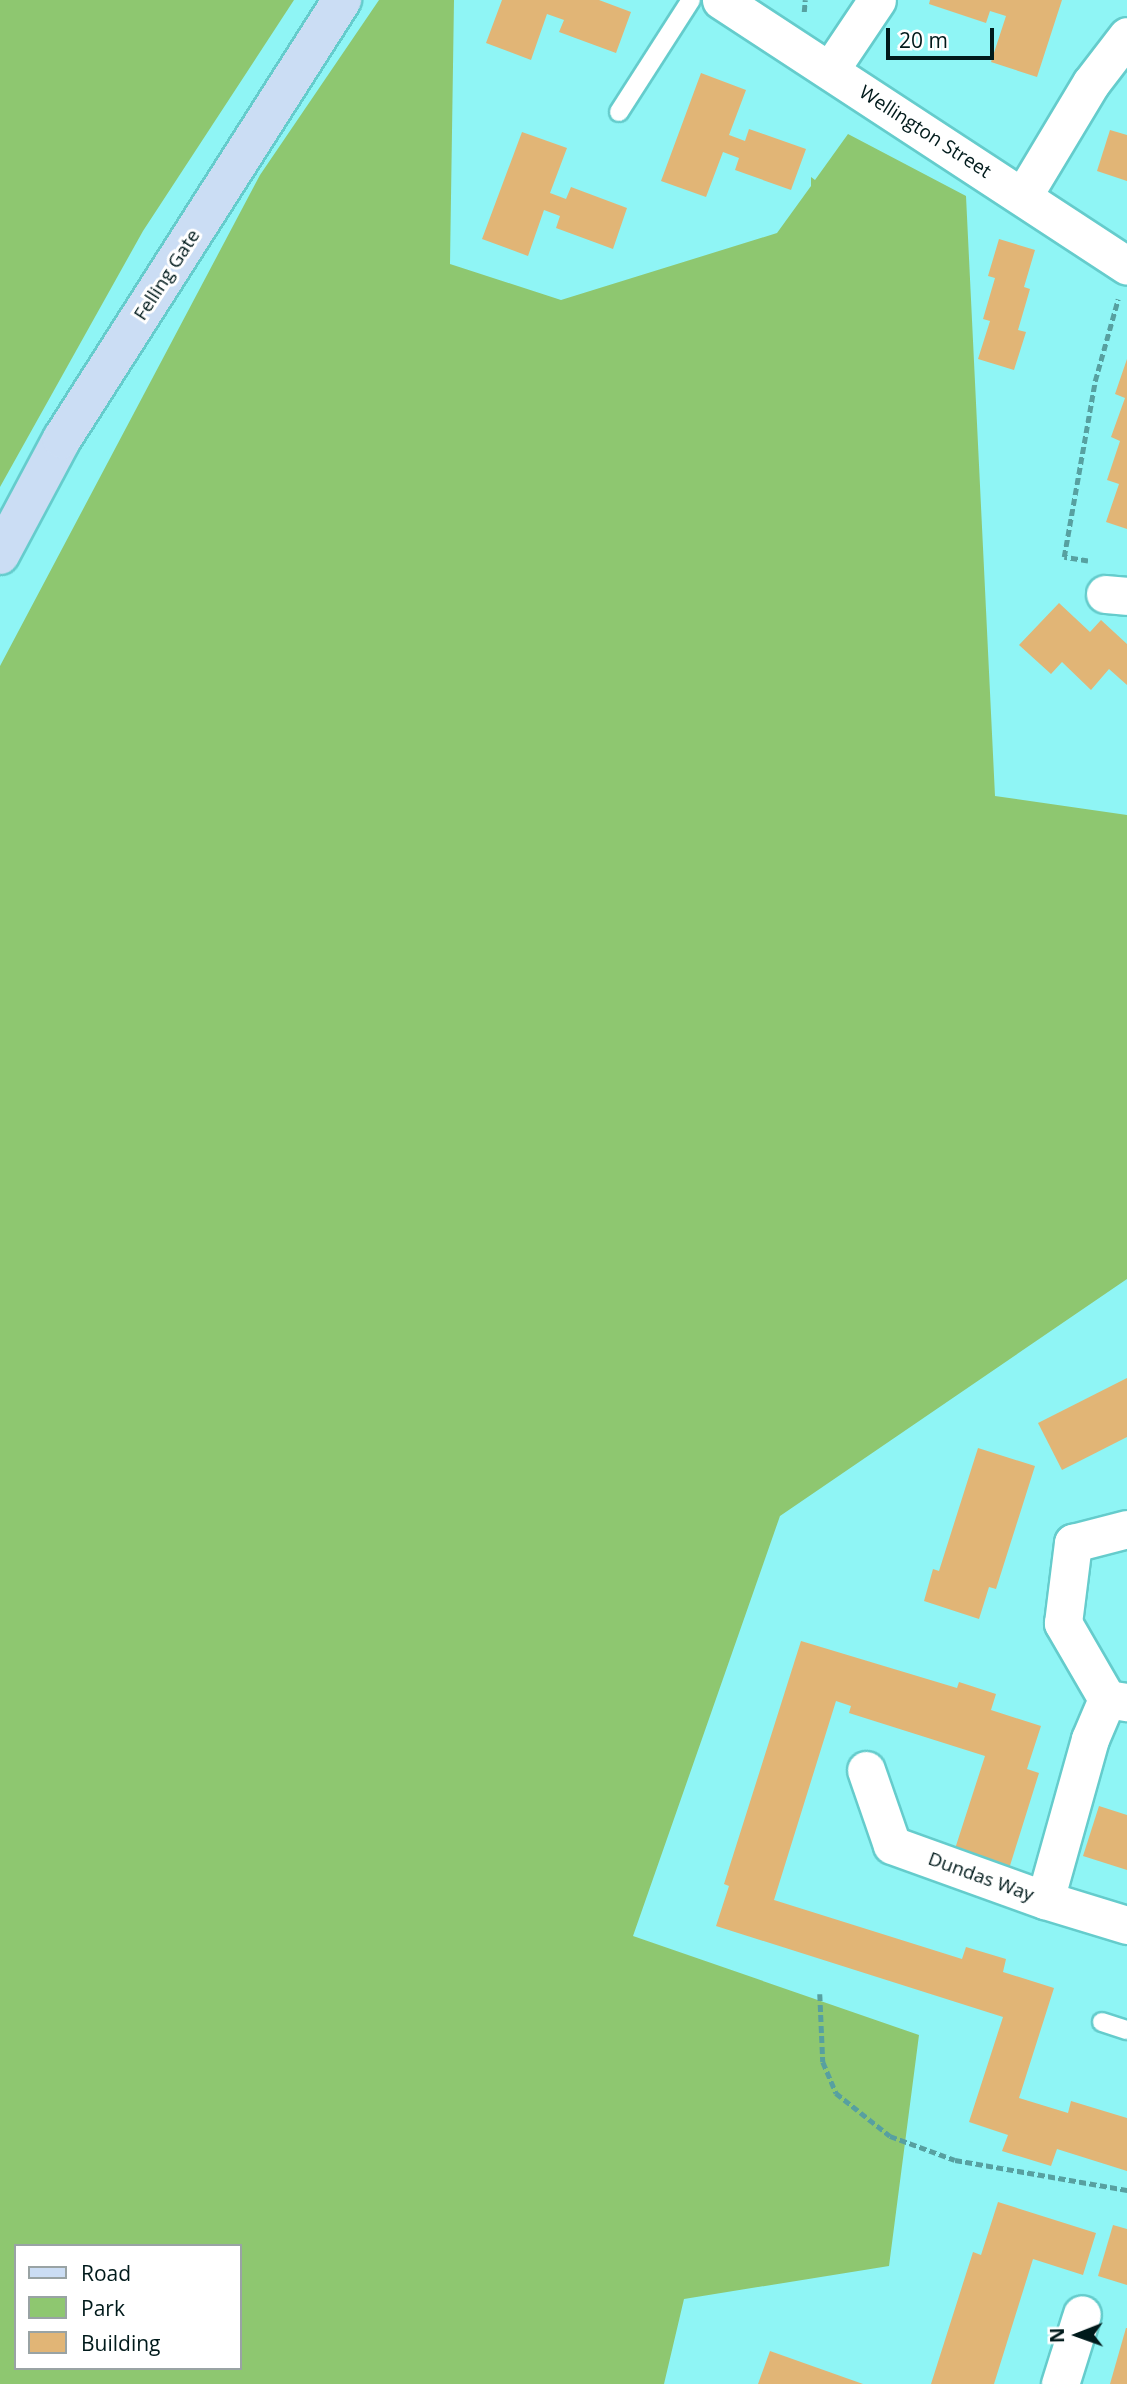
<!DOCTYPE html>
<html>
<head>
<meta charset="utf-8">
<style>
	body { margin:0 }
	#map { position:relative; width:1127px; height:2384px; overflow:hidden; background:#8ff5f5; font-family:"Open Sans",sans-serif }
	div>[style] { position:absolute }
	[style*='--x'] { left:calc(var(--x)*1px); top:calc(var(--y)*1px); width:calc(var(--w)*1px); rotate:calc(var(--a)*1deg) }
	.green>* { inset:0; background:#8ec770 }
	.building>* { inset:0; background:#e1b576 }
	.path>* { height:4.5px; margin-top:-2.25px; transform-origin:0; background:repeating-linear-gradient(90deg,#57a0a0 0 7px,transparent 0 10.5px) }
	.roads { filter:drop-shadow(2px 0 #65cccc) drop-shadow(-2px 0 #65cccc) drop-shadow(0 2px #65cccc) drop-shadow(0 -2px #65cccc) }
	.lane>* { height:18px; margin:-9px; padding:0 9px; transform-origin:9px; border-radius:9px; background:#fff }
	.street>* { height:37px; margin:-18.5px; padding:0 18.5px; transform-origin:18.5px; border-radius:18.5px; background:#fff }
	.secondary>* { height:38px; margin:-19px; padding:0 19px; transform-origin:19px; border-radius:19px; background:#cbddf4 }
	span { translate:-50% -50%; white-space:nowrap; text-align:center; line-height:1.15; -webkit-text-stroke:6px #fff; paint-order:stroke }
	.street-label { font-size:19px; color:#001a1b }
	.legend { position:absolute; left:14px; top:2244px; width:228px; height:126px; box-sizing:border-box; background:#fff; border:2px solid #99a3a4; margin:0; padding:9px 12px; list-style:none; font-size:21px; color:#001a1b }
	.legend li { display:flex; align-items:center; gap:14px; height:35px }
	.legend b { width:35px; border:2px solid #99a3a4 }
	.north { position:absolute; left:1043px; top:2300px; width:70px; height:70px; -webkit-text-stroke:5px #fff; paint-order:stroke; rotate:269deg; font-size:19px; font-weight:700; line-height:28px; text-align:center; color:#001a1b }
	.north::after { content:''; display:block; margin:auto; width:24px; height:32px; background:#001a1b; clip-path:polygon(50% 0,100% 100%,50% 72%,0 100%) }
	.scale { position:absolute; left:886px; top:28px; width:108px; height:32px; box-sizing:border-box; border:4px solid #001a1b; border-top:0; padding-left:9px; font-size:21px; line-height:24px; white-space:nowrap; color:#001a1b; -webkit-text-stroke:5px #fff; paint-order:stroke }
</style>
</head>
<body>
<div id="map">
	<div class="green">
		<div style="clip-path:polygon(0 0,294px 0,143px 231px,0 487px)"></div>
		<div style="clip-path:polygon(evenodd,379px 0,454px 0,450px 264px,561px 300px,777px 233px,811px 186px,811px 177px,815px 180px,848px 134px,966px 196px,995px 796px,1127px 815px,1127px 1279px,780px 1516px,633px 1936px,919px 2035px,889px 2266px,684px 2299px,664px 2384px,0 2384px,0 666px,260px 175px,379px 0,16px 2246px,240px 2246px,240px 2368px,16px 2368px,16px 2246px)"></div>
	</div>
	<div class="building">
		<div style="clip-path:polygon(502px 0,599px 0,631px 12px,616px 53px,559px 32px,564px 20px,547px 14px,531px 60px,486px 43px)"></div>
		<div style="clip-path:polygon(930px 0,1062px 0,1037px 77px,991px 62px,1006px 16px,990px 11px,986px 23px,929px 4px)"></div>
		<div style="clip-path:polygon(701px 73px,746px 90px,729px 135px,745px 141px,749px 129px,806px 149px,791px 190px,735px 170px,739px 158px,723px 152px,706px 197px,661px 181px)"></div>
		<div style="clip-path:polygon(1110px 130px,1127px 135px,1127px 181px,1097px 171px)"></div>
		<div style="clip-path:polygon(522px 132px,567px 148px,550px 193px,566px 199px,571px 187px,627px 208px,613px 249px,556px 228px,560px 216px,544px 210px,528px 256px,482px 239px)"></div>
		<div style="clip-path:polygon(999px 239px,1035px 250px,1024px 287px,1030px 289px,1018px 330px,1026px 332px,1014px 370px,978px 359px,990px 321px,983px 319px,995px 278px,988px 276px)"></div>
		<div style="clip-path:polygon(1127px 359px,1127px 529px,1106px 522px,1119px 484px,1107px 480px,1120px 441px,1111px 437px,1125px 398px,1115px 394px)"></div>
		<div style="clip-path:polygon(1059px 603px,1090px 632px,1101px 620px,1127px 644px,1127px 685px,1109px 669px,1091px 690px,1062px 662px,1051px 674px,1019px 645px)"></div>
		<div style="clip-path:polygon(1127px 1378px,1127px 1437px,1062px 1470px,1038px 1423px)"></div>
		<div style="clip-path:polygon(978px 1448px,1035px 1466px,996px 1589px,989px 1587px,979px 1619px,924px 1601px,933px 1569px,939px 1571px)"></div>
		<div style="clip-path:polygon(801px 1641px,957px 1688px,959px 1682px,996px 1694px,991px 1710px,1041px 1726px,1027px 1769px,1039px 1773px,1008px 1872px,953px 1855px,985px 1756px,849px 1713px,851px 1706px,836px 1701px,774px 1900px,962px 1959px,966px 1947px,1006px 1959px,1003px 1972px,1054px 1988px,1019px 2098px,1068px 2113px,1071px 2101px,1127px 2118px,1127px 2171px,1057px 2149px,1051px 2166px,1002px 2151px,1008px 2135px,969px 2122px,1003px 2017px,716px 1926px,729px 1886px,724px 1884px)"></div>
		<div style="clip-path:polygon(1099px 1806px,1127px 1815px,1127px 1870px,1083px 1856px)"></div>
		<div style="clip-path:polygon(998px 2202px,1096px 2233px,1083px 2275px,1033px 2259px,994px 2384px,931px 2384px,973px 2252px,981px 2255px)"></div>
		<div style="clip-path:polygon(1113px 2225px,1127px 2229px,1127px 2285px,1098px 2276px)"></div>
		<div style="clip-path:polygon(1127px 2328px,1127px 2384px,1110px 2384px,1126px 2328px)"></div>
		<div style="clip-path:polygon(770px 2351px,863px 2384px,758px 2384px)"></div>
	</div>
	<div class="path">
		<div style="--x:804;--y:12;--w:12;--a:-85"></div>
		<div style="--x:1088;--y:561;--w:24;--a:-171"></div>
		<div style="--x:1064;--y:557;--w:179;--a:-80"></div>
		<div style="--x:1095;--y:381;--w:85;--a:-74.3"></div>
		<div style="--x:820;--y:1994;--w:68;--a:87.5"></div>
		<div style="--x:823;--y:2062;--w:34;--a:67"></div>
		<div style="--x:836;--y:2093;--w:69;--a:38.5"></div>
		<div style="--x:890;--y:2136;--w:69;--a:20.3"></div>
		<div style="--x:955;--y:2160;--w:175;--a:9.9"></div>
	</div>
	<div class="roads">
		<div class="lane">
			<div style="--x:619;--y:112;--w:133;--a:-57.3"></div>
			<div style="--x:1102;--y:2022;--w:26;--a:18"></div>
		</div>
		<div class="street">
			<div style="--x:721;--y:0;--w:485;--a:33.2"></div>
			<div style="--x:830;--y:70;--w:84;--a:-56.1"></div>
			<div style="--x:1023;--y:196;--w:132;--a:-59"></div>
			<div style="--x:1091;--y:83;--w:59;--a:-52.5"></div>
			<div style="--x:1105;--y:594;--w:22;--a:5"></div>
			<div style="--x:1107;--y:1699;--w:88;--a:-120.1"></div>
			<div style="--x:1063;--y:1623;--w:81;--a:-82.9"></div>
			<div style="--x:1073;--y:1543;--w:56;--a:-14.5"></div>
			<div style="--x:866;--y:1770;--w:79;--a:70.9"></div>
			<div style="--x:892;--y:1845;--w:163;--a:19.8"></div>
			<div style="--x:1045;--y:1900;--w:167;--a:-74.4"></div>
			<div style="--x:1090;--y:1739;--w:43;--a:-67"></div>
			<div style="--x:1107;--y:1699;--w:20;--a:9"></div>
			<div style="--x:1045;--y:1900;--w:86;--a:17"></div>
			<div style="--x:1060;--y:2384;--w:73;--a:-72.6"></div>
		</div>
		<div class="secondary">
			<div style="--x:0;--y:555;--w:132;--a:-61.9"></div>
			<div style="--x:62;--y:439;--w:521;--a:-57.47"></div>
		</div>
	</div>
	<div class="street-label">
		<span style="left:925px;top:132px;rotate:33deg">Wellington Street</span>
		<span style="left:167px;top:275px;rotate:-57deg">Felling Gate</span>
		<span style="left:981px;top:1877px;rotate:20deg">Dundas Way</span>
	</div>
	<ul class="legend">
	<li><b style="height:9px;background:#cbddf4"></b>Road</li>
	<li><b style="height:19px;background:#8ec770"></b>Park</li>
	<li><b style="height:19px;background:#e1b576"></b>Building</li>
	</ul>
	<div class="north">N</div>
	<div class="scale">20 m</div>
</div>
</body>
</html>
